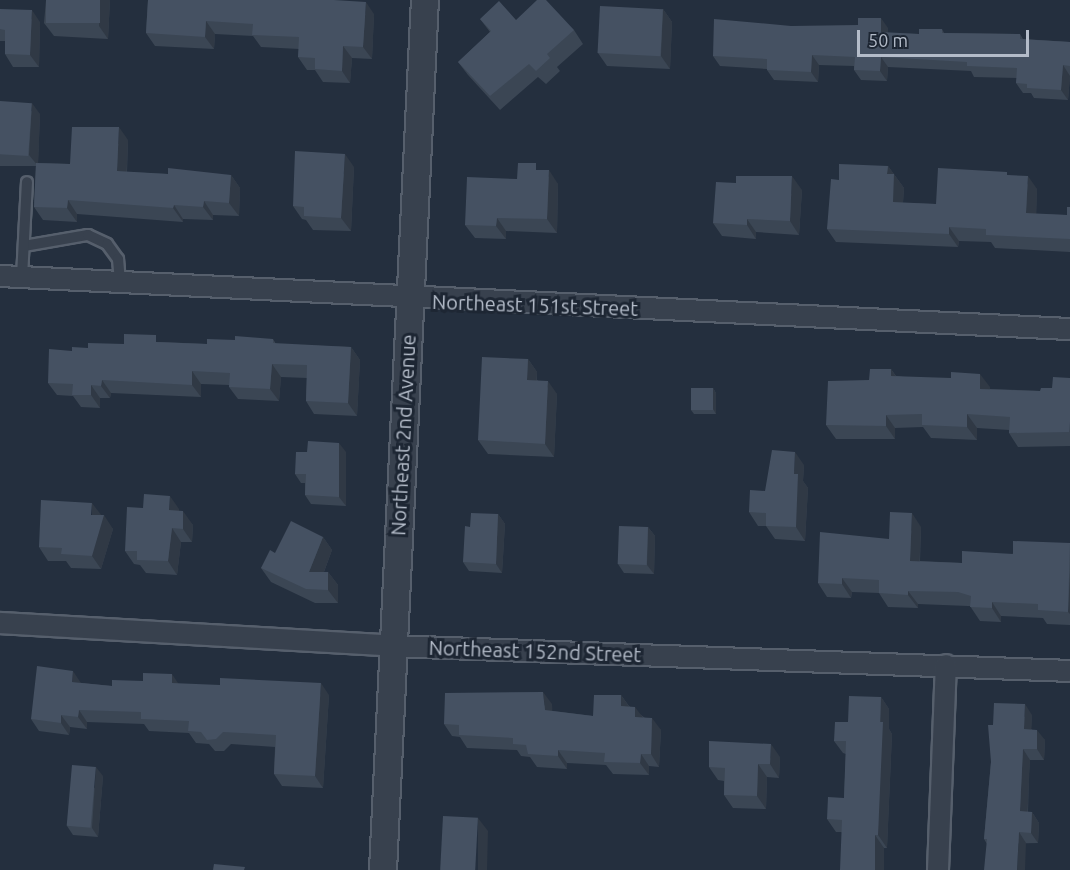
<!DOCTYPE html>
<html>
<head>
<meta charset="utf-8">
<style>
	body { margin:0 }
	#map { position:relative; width:1070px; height:870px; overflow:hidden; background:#242f3e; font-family:Ubuntu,sans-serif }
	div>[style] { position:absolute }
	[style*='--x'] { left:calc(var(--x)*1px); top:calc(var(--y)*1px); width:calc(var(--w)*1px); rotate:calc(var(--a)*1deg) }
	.roads { filter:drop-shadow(2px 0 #565f6c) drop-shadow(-2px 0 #565f6c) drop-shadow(0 2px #565f6c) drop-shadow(0 -2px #565f6c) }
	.service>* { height:10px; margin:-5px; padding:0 5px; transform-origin:5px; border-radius:5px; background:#38414e }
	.minor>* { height:20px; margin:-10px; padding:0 10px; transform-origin:10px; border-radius:10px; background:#38414e }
	.tertiary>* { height:26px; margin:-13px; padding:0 13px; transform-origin:13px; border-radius:13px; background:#38414e }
	.wall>* { inset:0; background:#3b4654 }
	.shaded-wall>* { inset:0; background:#303945 }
	.building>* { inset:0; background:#455162; transform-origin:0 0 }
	span { translate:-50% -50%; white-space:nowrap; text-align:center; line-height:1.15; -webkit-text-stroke:6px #1d2633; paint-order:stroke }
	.street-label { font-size:20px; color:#b4bcc9 }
	.scale { position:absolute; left:857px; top:30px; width:172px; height:27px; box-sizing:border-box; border:3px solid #b4bcc9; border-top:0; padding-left:8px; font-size:18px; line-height:21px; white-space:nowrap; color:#b4bcc9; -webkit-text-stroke:4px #1d2633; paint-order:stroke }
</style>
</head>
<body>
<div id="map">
	<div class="roads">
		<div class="service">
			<div style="--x:24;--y:246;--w:65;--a:-9.8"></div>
			<div style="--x:88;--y:235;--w:21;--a:25"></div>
			<div style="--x:107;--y:244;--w:19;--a:54"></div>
			<div style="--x:118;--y:259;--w:24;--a:85"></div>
			<div style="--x:22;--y:277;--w:95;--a:-87"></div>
		</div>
		<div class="minor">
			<div style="--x:0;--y:276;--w:1071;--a:2.84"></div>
			<div style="--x:0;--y:623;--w:394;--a:3.3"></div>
			<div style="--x:393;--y:646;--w:677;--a:2.11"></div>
			<div style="--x:938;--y:870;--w:205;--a:-87.8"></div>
		</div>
		<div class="tertiary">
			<div style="--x:383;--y:870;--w:871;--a:-87.24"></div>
		</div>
	</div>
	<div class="wall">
		<div style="clip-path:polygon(46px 0,110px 0,108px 39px,54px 36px,44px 23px)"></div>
		<div style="clip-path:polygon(148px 0,374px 14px,372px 59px,352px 58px,350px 83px,323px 82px,315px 70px,307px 70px,298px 57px,299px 49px,261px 47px,253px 36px,215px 34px,214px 49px,155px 46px,146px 33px)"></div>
		<div style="clip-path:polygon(0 9px,40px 22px,39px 67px,13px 67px,5px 54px,5px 41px,0 41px)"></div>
		<div style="clip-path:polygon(663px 9px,672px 22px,670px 69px,607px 66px,598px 53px)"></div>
		<div style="clip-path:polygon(480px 19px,516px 20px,574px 30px,583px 44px,557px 67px,560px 71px,546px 84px,538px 77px,500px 110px,468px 75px,458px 62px,490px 32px)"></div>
		<div style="clip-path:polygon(791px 26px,888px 28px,888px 33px,919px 34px,942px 29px,944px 33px,1020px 34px,1023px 39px,1070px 42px,1070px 76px,1068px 100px,1034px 98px,1031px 93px,1023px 93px,1016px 83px,1017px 78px,974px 77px,971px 71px,888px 67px,887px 81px,861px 80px,854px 70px,854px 66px,819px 65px,818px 82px,774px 80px,767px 70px,767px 69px,720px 66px,713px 56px)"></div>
		<div style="clip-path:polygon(0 101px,40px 114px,38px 163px,70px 164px,128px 140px,127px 172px,168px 174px,231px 175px,240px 188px,239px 216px,213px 215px,213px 220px,183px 219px,183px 222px,77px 214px,77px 222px,43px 220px,34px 207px,36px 166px,0 166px)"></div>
		<div style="clip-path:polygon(888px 166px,904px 188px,903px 203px,936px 204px,1009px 175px,1037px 189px,1036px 214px,1067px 215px,1070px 207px,1070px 252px,995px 248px,991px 242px,959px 241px,958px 247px,836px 242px,827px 229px,839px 180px)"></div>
		<div style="clip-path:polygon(354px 167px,351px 231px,313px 230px,306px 220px,302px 219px,293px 206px)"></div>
		<div style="clip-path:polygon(540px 170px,558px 184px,557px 233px,506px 231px,506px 239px,475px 238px,465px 225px)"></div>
		<div style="clip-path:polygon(802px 190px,799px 235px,756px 232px,756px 239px,722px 236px,713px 223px)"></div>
		<div style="clip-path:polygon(273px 339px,276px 344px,351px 347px,360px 360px,357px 416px,314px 414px,306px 401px,307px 378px,281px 377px,279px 401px,238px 399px,229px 387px,229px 385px,201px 384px,201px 397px,111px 393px,110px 398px,100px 398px,100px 408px,81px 407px,73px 396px,57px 395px,48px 383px,72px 351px,88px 348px,124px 344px,160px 342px,207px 344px,235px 340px)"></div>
		<div style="clip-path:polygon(528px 359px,537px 372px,537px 380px,557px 394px,554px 457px,488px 454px,478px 440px)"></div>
		<div style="clip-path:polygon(891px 369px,896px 376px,990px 387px,990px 389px,1040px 391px,1052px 388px,1070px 378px,1070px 446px,1018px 447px,1009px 433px,1009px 430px,977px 428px,977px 440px,931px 438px,923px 427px,895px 428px,895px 439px,836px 439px,826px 425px,869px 380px)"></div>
		<div style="clip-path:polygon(713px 388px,716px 393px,716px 414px,694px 414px,691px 410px)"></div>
		<div style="clip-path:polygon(307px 452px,346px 452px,346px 506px,311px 504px,305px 495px,305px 483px,301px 483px,295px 474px)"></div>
		<div style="clip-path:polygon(804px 465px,803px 481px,808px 488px,805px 541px,775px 539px,766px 526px,758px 526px,749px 512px,765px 491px)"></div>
		<div style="clip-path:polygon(179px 509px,179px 511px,193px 525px,192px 542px,181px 542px,177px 575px,146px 573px,140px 565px,134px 564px,125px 551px)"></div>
		<div style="clip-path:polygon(498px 514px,505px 524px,502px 573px,469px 571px,463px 562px,470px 527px)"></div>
		<div style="clip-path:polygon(101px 515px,113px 529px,101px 569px,71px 568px,66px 561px,48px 561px,39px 547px)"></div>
		<div style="clip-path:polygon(648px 527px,655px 536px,654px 574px,624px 573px,618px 564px)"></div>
		<div style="clip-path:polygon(921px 527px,920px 561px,962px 563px,1070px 543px,1070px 625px,1047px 624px,1043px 618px,1001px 616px,1001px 622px,980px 621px,970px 606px,968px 606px,918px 604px,918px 608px,888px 607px,879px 593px,852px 592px,851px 598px,827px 597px,818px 583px,889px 539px)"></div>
		<div style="clip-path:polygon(323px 537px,332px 550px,324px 572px,328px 572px,338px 585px,338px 603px,315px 603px,271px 582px,261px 568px,275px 553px)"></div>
		<div style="clip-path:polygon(81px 683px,112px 686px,179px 684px,329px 695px,323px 788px,282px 786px,274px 774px,275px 747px,231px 744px,224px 751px,215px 751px,209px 744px,196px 743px,189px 733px,149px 731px,144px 724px,87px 722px,87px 729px,70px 727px,69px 735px,39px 731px,31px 719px)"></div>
		<div style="clip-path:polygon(621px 695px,629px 706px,661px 730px,659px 767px,649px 766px,649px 775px,613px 774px,606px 765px,567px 763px,567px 769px,537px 767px,530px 757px,521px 756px,517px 750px,467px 748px,460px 737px,452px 736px,444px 724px,552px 704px,552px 711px,593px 716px)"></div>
		<div style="clip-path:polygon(881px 697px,889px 709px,889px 729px,892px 734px,887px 848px,884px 848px,841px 832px,836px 832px,827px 819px,844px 798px,846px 754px,843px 753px,834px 741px,848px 722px)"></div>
		<div style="clip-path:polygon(1032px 715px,1031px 729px,1045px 740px,1044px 760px,1030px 760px,1029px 774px,1028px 812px,1032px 812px,1039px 823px,1038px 843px,987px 844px,984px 839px,991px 762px,993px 725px)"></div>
		<div style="clip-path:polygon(780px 757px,779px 778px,767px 777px,766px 809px,733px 808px,724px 795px,724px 781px,718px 780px,709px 767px)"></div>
		<div style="clip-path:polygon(103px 776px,98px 837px,73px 835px,67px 826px)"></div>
	</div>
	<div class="shaded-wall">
		<div style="clip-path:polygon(100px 0,110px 0,108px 39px,99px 26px)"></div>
		<div style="clip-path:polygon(366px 2px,374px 14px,372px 59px,363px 47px)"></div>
		<div style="clip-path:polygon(663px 9px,672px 22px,670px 69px,661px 56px)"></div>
		<div style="clip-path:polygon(32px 10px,40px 22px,39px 67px,30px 55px)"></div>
		<div style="clip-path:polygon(881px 18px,888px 28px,888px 43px,881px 32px)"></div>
		<div style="clip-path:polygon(206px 21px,215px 34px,214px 49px,205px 37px)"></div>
		<div style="clip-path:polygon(343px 46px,352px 58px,350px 83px,342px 71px)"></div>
		<div style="clip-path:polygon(812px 55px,819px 65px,818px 82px,811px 72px)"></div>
		<div style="clip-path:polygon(881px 57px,888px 67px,887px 81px,880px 71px)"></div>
		<div style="clip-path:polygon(1063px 65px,1070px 76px,1068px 100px,1061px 90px)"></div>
		<div style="clip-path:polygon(32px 103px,40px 114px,38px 166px,29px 155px)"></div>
		<div style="clip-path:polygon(119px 127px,128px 140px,126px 185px,117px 171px)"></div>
		<div style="clip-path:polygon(345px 154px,354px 167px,351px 231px,341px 218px)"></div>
		<div style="clip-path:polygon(888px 166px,904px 188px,902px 216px,893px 202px,887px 174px)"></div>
		<div style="clip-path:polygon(549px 170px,558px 184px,557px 233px,547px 219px)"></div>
		<div style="clip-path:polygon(231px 175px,240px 188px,239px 216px,229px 203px)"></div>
		<div style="clip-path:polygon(792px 176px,802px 190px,799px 235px,790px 221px)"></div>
		<div style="clip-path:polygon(1028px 176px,1037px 189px,1036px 227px,1026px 213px)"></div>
		<div style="clip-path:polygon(68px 200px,77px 214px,77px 222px,67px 208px)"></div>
		<div style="clip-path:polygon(204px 201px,213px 215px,213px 220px,203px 207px)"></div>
		<div style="clip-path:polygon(174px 205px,183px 219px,183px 222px,173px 208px)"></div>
		<div style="clip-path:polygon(497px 218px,506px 231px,506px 239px,496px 226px)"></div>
		<div style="clip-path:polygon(747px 219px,756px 232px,756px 239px,747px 225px)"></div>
		<div style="clip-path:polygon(949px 227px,959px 241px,958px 247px,949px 234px)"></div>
		<div style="clip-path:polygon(351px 347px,360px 360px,357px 416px,348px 403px)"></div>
		<div style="clip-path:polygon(528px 359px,537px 372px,536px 393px,527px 380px)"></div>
		<div style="clip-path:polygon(272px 364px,281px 377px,279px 401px,270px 389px)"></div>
		<div style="clip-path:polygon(891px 369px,900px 383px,891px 376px)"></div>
		<div style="clip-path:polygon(192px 371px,201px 384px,201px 397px,192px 385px)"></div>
		<div style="clip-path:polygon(980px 374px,990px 387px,989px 402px,980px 389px)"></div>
		<div style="clip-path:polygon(102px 380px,111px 393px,110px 398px,101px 386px)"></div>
		<div style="clip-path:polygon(548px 381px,557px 394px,554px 457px,545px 444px)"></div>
		<div style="clip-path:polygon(91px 385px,100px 398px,100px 408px,91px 395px)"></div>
		<div style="clip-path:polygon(713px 388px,716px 393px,716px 414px,713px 409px)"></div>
		<div style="clip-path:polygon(967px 414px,977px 428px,977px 440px,967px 427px)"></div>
		<div style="clip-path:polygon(886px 415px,895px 428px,895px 439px,886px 426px)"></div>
		<div style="clip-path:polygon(339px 443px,346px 452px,346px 506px,339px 497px)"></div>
		<div style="clip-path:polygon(795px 452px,804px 465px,803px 481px,808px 488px,805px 541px,796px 527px,794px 474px)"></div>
		<div style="clip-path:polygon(170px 496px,179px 509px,179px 524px,169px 510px)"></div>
		<div style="clip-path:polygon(92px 503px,102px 516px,104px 515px,113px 529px,101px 569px,92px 556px)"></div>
		<div style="clip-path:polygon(183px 511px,193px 525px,192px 542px,183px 529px)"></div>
		<div style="clip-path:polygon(912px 513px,921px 527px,919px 574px,910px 561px)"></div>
		<div style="clip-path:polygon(498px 514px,505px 524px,502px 573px,496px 564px)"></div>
		<div style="clip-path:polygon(648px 527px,655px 536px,654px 574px,647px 565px)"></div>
		<div style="clip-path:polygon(172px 528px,181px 542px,177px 575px,168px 561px)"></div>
		<div style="clip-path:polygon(323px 537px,332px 550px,319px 585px,309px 572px)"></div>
		<div style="clip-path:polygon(328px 572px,338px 585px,338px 603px,328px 590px)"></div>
		<div style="clip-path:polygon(1070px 573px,1070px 614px,1068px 612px)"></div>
		<div style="clip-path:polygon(842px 578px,852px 592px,851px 598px,842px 584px)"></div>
		<div style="clip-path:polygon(908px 591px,918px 604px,918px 608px,908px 595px)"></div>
		<div style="clip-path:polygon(992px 602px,1001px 616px,1001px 622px,992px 608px)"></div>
		<div style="clip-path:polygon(73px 671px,81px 683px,72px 682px)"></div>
		<div style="clip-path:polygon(172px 674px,180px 686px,172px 683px)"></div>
		<div style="clip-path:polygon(321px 683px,329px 695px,323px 788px,315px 776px)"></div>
		<div style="clip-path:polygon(543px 692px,552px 704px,553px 722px,545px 710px)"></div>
		<div style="clip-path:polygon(621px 695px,630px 708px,621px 706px)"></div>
		<div style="clip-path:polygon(881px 697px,889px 709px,889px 729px,892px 734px,887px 848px,878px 835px)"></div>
		<div style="clip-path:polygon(1025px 704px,1032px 715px,1031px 740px,1024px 729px)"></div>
		<div style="clip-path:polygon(635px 707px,644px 719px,635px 717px)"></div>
		<div style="clip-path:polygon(79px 710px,87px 722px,87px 729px,78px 717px)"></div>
		<div style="clip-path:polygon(61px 715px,70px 727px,69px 735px,61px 723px)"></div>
		<div style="clip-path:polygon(652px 718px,661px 730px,659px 767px,651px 754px)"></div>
		<div style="clip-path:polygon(1037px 730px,1045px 740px,1044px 760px,1037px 749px)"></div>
		<div style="clip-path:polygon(771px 744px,780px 757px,779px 778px,770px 764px)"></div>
		<div style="clip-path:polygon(1023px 749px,1030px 760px,1027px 822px,1020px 811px)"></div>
		<div style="clip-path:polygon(558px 750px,567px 763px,567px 769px,558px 756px)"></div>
		<div style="clip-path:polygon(641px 754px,649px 766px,649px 775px,640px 763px)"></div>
		<div style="clip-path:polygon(758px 764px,767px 777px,766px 809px,757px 796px)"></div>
		<div style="clip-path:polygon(96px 767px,103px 776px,98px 837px,92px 828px)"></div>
		<div style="clip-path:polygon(1032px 812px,1039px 823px,1038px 843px,1031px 833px)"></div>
		<div style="clip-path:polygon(478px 818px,488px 831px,487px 870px,478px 870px)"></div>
		<div style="clip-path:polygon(1019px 832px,1026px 843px,1025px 870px,1017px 870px)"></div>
		<div style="clip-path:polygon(875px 835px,884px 848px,884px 870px,875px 870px)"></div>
	</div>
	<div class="building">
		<div style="left:46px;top:0;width:54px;height:23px"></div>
		<div style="clip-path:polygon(148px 0,334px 0,366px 2px,363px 47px,343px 46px,342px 71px,315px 69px,315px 58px,298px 57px,299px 37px,252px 35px,253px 24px,206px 21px,205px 37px,146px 33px)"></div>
		<div style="clip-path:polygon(537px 0,546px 0,574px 30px,547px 54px,550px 58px,536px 71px,529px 64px,490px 96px,458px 62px,491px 31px,480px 19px,499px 1px,516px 20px)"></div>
		<div style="left:600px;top:6px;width:63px;height:47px;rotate:3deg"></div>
		<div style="clip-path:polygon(0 9px,32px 10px,30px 55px,5px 54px,5px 30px,0 29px)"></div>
		<div style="clip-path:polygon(858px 18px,881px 18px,881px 32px,919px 34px,919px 29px,942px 29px,942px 33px,1020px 34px,1020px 39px,1070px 42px,1070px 66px,1063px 65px,1061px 90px,1027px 88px,1027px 84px,1016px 83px,1017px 68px,967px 66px,967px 62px,881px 57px,880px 71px,854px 70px,855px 57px,812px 55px,811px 72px,767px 70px,767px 59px,713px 56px,714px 19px,791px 26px,858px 25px)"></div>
		<div style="left:0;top:101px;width:32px;height:53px;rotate:4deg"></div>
		<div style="clip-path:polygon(72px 127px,119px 127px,117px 171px,168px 174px,168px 168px,231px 175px,229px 203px,204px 201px,203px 207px,174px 205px,173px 208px,68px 200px,67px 208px,34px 207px,36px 163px,70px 164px)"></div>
		<div style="clip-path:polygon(295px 151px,345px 154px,341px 218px,304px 216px,304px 207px,293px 206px)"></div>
		<div style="clip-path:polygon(518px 163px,536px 163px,536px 170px,549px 170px,547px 219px,497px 218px,496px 226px,465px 225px,467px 177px,517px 179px)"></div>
		<div style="clip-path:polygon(839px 164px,888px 166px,887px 174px,894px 174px,893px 202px,936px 204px,938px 168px,1007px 172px,1007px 175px,1028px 176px,1026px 213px,1067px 215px,1067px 207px,1070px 207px,1070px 239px,986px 235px,986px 229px,949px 227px,949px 234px,827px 229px,831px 179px,839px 180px)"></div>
		<div style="clip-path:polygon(736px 176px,792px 176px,790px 221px,747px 219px,747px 225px,713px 223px,716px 182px,736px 183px)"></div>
		<div style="clip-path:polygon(124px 334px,156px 335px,156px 342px,207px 344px,207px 339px,235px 340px,235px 336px,273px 339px,273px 343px,351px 347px,348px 403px,306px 401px,307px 365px,272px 364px,270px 389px,229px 387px,230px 373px,192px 371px,192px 385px,102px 380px,101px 386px,91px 385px,91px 395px,72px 395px,73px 384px,48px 383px,49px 349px,72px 351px,72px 347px,88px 348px,88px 343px,124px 344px)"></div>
		<div style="clip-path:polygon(482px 357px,528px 359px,527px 380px,548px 381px,545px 444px,478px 440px)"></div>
		<div style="clip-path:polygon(870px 369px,891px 369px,891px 376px,951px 378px,951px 372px,980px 374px,980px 389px,1040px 391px,1041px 388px,1052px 388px,1053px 377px,1070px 378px,1070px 422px,1069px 432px,1009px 433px,1010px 417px,967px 414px,967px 427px,922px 425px,922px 414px,886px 415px,886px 426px,826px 425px,828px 381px,869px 380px)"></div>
		<div style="left:691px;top:388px;width:22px;height:22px"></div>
		<div style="clip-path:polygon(308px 441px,339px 443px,339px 497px,305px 495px,306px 474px,295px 474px,296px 452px,307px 452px)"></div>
		<div style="clip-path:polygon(772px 450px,795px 452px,794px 474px,798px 474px,796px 527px,766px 526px,766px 513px,749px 512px,750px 490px,765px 491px)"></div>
		<div style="clip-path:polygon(144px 494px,170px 496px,169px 510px,183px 511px,183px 529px,172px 528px,168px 561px,137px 560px,137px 551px,125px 551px,127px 507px,143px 508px)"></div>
		<div style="clip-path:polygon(41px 500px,92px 503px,91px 515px,104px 515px,92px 556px,61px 554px,62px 548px,39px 547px)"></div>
		<div style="clip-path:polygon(890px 512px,912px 513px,910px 561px,962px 563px,962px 551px,1013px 554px,1013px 541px,1070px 543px,1068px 612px,1038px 610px,1038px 604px,992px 602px,992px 608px,970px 607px,971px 596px,958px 592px,908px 591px,908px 595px,879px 593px,879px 580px,842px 578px,842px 584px,818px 583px,820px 532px,889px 539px)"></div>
		<div style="clip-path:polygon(471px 513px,498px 514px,496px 564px,463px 562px,465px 526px,470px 527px)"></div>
		<div style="clip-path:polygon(291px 521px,323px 537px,309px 572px,328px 572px,328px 590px,306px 589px,261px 568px,270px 550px,275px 553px)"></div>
		<div style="left:619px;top:526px;width:29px;height:38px;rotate:2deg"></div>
		<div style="clip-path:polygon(37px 666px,73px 671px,72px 682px,112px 686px,112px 680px,143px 681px,143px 673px,172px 674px,172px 683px,220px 685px,220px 678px,321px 683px,315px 776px,274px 774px,276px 735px,223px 732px,216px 739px,207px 740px,201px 732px,188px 731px,189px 721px,141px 719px,141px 712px,79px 710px,78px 717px,61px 715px,61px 723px,31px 719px)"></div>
		<div style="clip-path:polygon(543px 692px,545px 710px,593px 716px,594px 695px,621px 695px,621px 706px,635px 707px,635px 717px,652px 718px,651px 754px,641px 754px,640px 763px,604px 762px,605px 753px,558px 750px,558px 756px,528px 754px,526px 745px,513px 744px,513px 738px,459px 735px,459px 725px,444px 724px,445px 693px)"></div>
		<div style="clip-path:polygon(849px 696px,881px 697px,880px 722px,883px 722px,878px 835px,875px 835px,875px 870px,840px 870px,842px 820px,827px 819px,828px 797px,844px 798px,846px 741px,834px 741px,835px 722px,848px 722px)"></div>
		<div style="clip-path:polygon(994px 703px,1025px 704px,1024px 729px,1037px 730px,1037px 749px,1023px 749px,1020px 811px,1032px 812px,1031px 833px,1019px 832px,1017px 870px,984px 870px,987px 839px,984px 839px,991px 762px,988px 725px,993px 725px)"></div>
		<div style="clip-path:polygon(709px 741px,771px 744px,770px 764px,758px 764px,757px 796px,724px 795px,725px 768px,709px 767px)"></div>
		<div style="left:72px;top:765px;width:24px;height:61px;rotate:5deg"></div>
		<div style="left:443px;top:816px;width:35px;height:54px;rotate:3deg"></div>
		<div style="clip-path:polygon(214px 864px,245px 867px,244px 870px,213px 870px)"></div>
	</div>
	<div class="street-label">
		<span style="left:535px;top:305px;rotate:2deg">Northeast 151st Street</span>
		<span style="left:403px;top:435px;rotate:-87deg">Northeast 2nd Avenue</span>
		<span style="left:535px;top:651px;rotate:2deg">Northeast 152nd Street</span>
	</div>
	<div class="scale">50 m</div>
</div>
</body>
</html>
